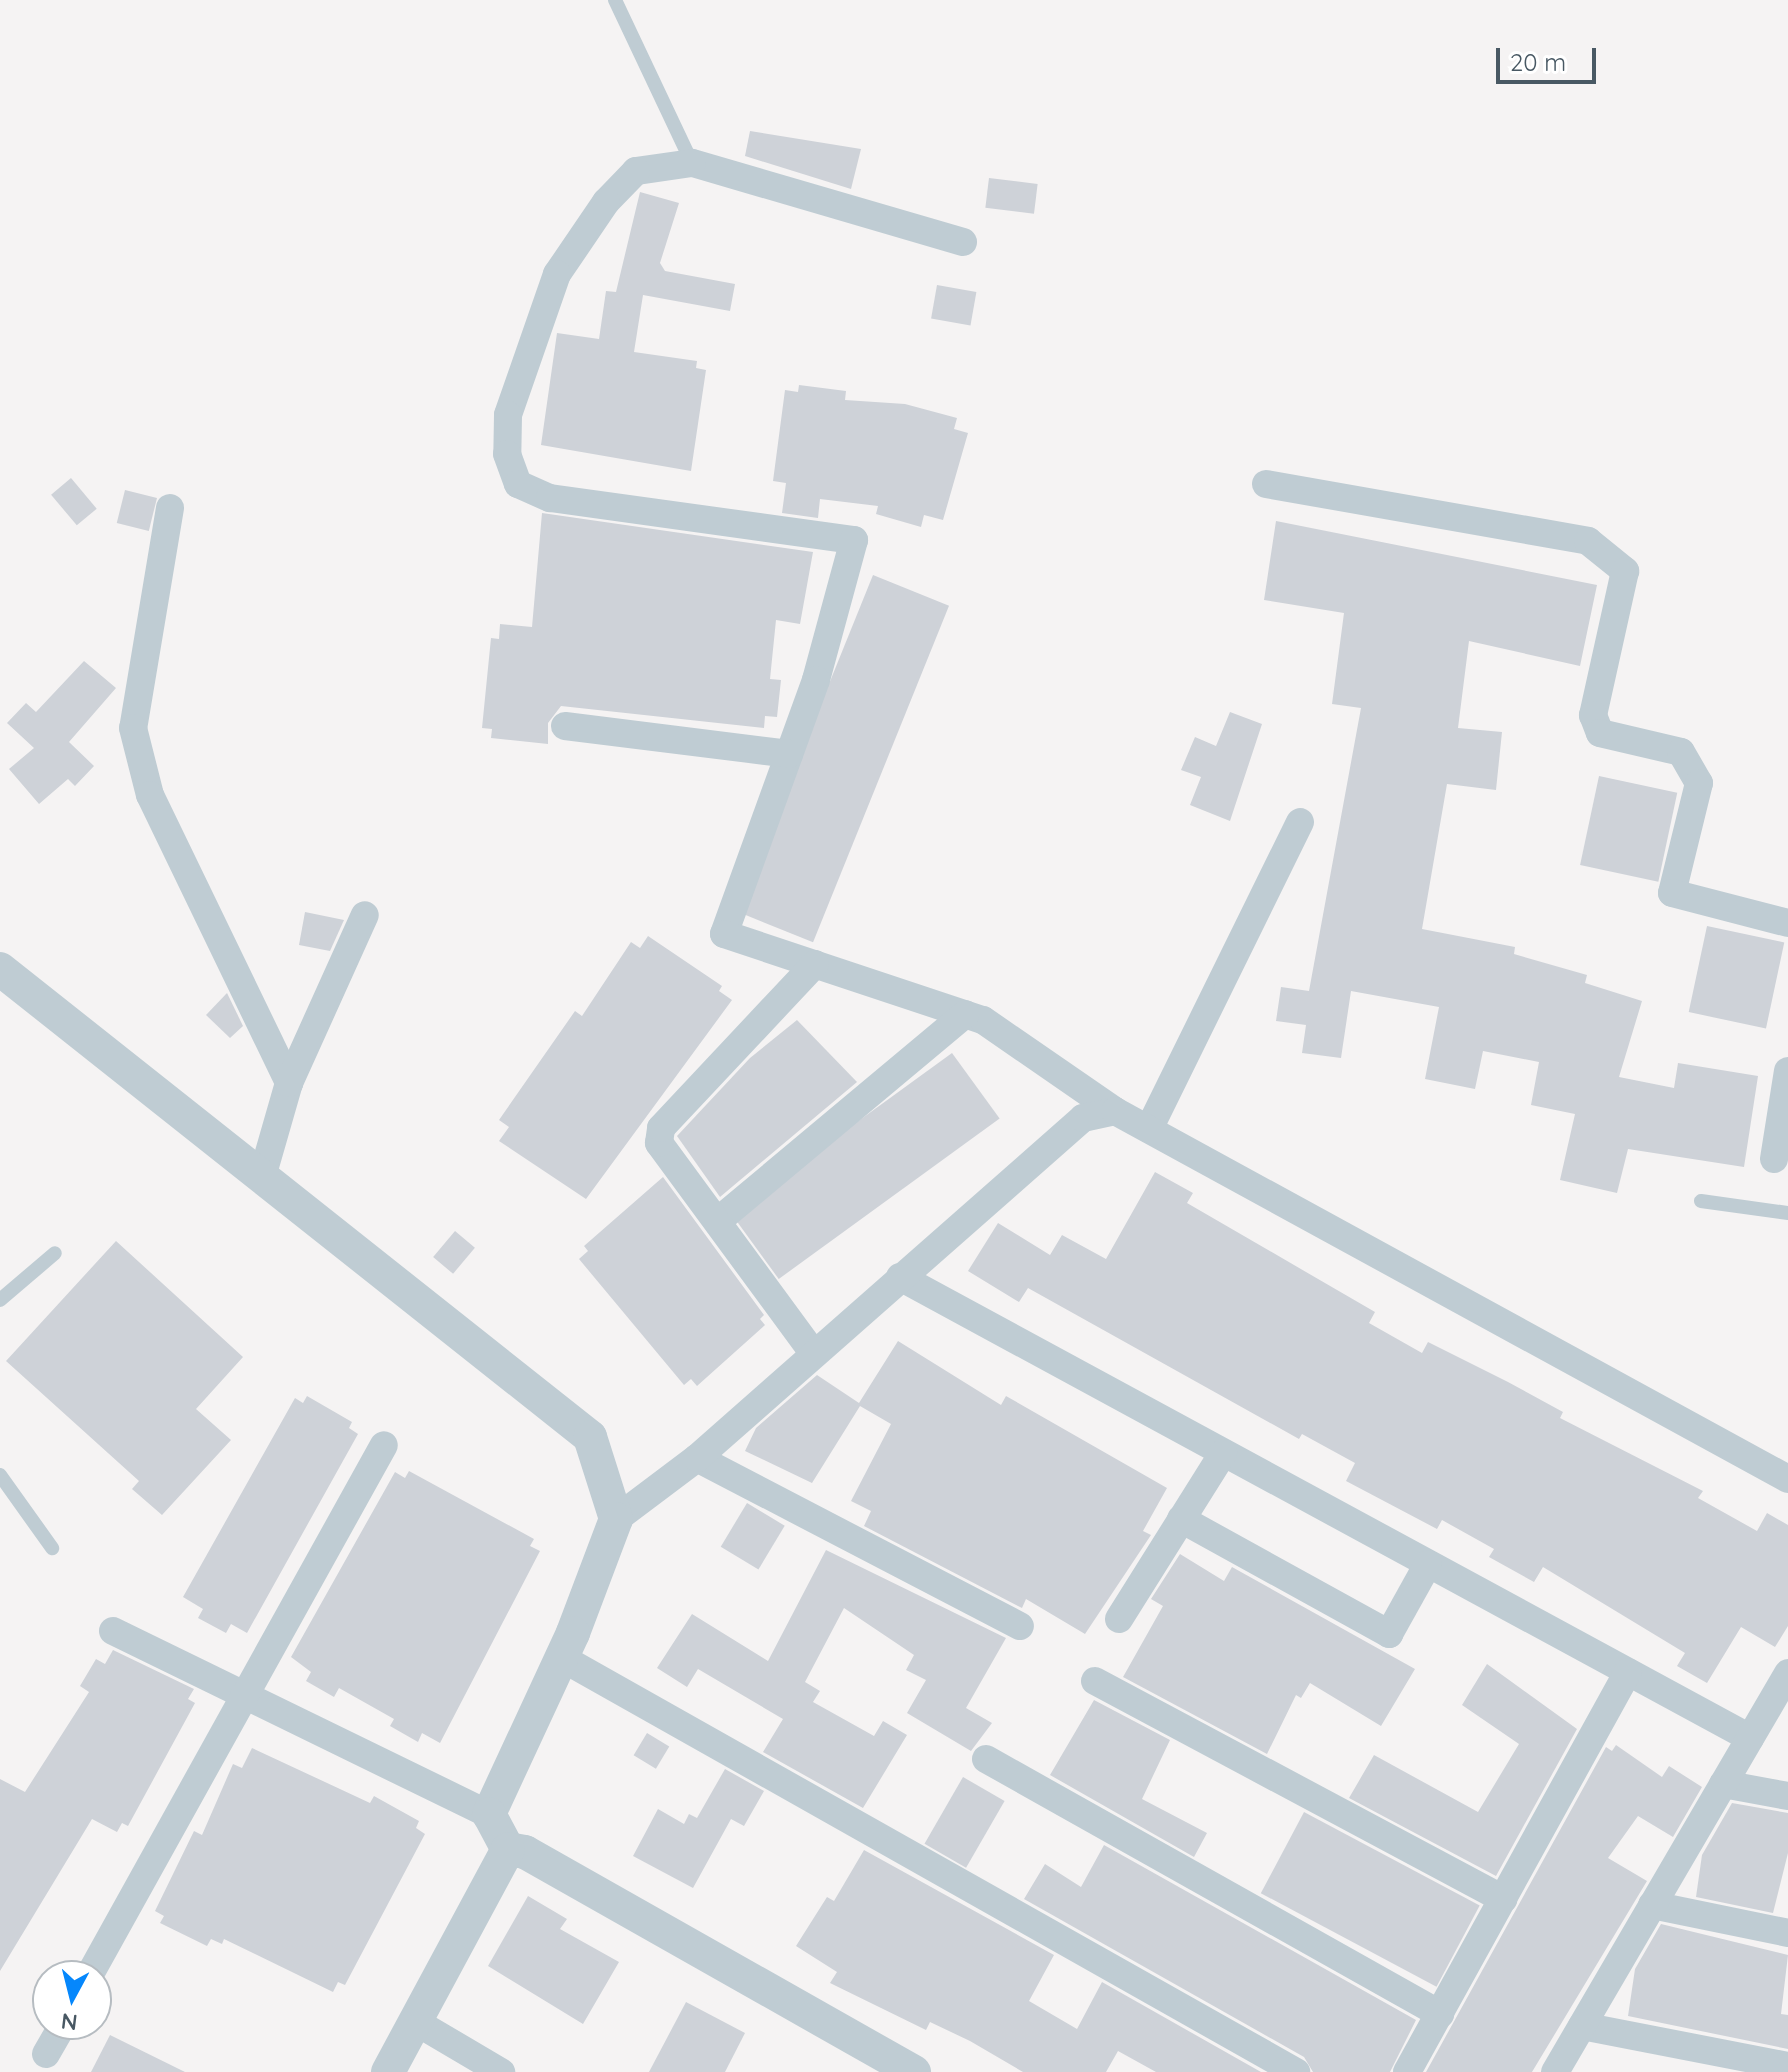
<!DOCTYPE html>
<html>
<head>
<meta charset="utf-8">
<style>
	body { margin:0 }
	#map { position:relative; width:1788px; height:2072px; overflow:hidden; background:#f5f3f3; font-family:Quicksand,sans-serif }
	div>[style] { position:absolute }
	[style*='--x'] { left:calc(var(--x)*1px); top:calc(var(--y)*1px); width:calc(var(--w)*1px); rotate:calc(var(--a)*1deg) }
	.building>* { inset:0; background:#ced2d8; transform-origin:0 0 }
	.service>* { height:14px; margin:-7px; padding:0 7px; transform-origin:7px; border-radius:7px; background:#bfccd3 }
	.minor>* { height:28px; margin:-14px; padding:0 14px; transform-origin:14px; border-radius:14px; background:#bfccd3 }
	.tertiary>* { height:34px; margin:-17px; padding:0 17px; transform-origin:17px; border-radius:17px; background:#bfccd3 }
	span { translate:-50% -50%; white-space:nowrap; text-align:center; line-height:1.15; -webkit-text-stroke:6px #fff; paint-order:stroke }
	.north { position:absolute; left:32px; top:1960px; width:80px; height:80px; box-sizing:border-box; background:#fff; border:2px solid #b6bcc1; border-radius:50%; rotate:187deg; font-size:22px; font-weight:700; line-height:32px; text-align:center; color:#485863 }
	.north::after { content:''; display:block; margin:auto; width:28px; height:36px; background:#0587fc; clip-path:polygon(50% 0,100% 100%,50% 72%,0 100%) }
	.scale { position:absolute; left:1496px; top:48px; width:100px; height:36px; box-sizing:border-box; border:4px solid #485863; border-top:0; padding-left:10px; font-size:24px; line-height:28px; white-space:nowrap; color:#485863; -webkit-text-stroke:6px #fff; paint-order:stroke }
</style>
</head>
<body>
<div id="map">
	<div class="building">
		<div style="clip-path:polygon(750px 131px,861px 149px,851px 189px,745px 156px)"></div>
		<div style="left:989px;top:178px;width:49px;height:30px;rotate:7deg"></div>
		<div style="clip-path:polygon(640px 192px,679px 203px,660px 263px,665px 271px,735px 284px,730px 311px,643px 295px,634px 352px,697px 361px,696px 368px,706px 370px,691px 471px,541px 445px,557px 333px,599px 339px,606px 291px,616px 292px)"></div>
		<div style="left:937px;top:285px;width:40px;height:34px;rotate:10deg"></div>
		<div style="clip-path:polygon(799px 385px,846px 391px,845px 400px,905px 404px,957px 418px,954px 429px,968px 433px,943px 520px,924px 515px,921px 527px,876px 514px,878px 506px,820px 499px,818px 518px,782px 513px,786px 483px,773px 481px,785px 390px,798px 392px)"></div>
		<div style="left:71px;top:478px;width:40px;height:26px;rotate:50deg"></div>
		<div style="left:125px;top:490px;width:33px;height:34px;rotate:14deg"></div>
		<div style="clip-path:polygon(542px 513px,813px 552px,800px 624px,776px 620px,770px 679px,781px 680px,777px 717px,765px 716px,764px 728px,561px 706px,548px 723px,548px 744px,491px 738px,492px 729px,482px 728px,491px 638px,499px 639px,500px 624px,532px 627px)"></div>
		<div style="clip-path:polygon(1276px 521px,1597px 585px,1580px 666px,1469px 641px,1458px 728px,1502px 732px,1496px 790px,1447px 784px,1422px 929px,1515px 947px,1514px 954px,1587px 975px,1585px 983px,1642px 1001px,1619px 1077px,1674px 1088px,1678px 1063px,1758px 1076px,1744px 1167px,1628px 1149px,1617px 1193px,1560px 1180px,1575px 1114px,1531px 1105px,1539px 1062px,1483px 1051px,1475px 1089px,1425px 1079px,1439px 1007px,1351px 991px,1341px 1058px,1302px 1053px,1306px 1025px,1276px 1021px,1281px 987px,1309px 991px,1361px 708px,1332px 704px,1344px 613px,1264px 600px)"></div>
		<div style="left:873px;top:575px;width:82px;height:363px;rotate:22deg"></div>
		<div style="clip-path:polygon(84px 661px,116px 688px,69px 742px,94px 766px,75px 786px,68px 779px,39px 804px,9px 769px,34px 748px,7px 723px,26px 703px,36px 712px)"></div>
		<div style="clip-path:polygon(1230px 712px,1262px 724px,1230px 821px,1190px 805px,1201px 777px,1181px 770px,1195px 737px,1216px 746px)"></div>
		<div style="left:1599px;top:776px;width:80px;height:91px;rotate:12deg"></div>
		<div style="clip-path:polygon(305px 912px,344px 920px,330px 951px,299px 945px)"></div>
		<div style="left:1707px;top:926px;width:79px;height:88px;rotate:12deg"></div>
		<div style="clip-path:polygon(648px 936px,722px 986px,719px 991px,732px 1000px,586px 1199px,499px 1141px,509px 1127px,499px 1120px,575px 1011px,582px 1016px,631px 942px,640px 948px)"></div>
		<div style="clip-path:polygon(227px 993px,243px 1026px,230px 1038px,206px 1015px)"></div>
		<div style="clip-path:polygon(797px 1020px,857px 1082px,720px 1197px,677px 1136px,750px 1058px)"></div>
		<div style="left:952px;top:1053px;width:81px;height:273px;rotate:54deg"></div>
		<div style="clip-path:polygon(1155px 1172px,1193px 1193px,1187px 1203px,1375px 1312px,1369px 1323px,1422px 1353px,1428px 1342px,1508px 1382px,1563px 1412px,1560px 1418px,1703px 1491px,1698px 1498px,1757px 1531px,1767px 1513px,1788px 1525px,1788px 1626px,1775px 1647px,1741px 1627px,1707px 1683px,1677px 1666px,1685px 1653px,1543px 1567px,1534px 1582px,1489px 1557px,1494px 1549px,1442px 1520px,1437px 1529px,1346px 1481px,1355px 1463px,1302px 1434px,1299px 1439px,1028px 1288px,1019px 1302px,968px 1271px,998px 1223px,1050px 1255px,1062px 1235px,1106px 1259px)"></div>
		<div style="clip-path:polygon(663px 1177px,764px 1315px,760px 1319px,765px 1325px,697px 1386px,691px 1379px,684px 1385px,579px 1259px,588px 1251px,584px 1246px)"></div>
		<div style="left:455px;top:1231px;width:26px;height:34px;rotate:40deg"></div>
		<div style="clip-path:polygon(116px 1241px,243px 1357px,196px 1409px,231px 1440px,162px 1515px,132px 1489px,139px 1481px,6px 1361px)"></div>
		<div style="clip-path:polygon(898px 1341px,1001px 1405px,1006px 1396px,1167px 1488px,1143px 1531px,1151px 1535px,1085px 1634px,1026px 1599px,1022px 1608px,864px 1526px,871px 1511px,851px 1501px,891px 1424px,860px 1406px,812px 1483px,745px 1451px,756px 1428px,817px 1375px,859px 1403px)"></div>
		<div style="clip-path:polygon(307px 1396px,352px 1422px,349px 1428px,358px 1434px,247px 1633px,231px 1624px,226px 1633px,198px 1618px,203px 1609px,183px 1597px,295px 1398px,303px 1403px)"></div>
		<div style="clip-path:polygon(409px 1471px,534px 1539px,530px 1546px,540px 1551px,440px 1743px,422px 1733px,418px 1742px,390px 1726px,394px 1719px,339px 1688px,334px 1697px,306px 1681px,311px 1672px,291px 1657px,395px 1472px,405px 1478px)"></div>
		<div style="left:747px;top:1503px;width:44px;height:51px;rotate:31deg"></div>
		<div style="clip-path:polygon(826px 1550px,1006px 1638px,966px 1708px,992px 1723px,971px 1751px,907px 1713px,926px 1680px,906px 1670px,914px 1655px,844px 1608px,805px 1682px,820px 1691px,813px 1702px,874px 1736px,883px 1721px,907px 1735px,863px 1808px,763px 1752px,783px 1719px,698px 1669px,687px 1687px,657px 1668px,692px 1614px,768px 1661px)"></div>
		<div style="clip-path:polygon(1180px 1554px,1224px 1581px,1232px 1567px,1415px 1669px,1381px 1726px,1310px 1683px,1301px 1698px,1296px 1695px,1267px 1754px,1123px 1677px,1163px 1606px,1151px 1599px)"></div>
		<div style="clip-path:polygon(113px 1650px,194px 1689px,188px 1699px,195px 1703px,128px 1826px,122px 1823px,117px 1832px,92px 1819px,0 1971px,0 1779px,25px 1792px,89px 1692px,80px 1686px,96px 1659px,105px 1664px)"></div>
		<div style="clip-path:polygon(1487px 1664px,1577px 1729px,1496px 1876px,1349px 1798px,1374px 1755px,1478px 1812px,1519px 1744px,1462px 1705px)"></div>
		<div style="clip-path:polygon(1094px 1700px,1170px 1740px,1142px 1799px,1207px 1833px,1194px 1857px,1050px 1775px)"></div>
		<div style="left:647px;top:1733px;width:26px;height:26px;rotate:31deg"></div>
		<div style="clip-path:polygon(1616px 1745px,1662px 1777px,1669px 1766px,1702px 1787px,1673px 1837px,1638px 1816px,1608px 1858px,1647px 1881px,1532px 2072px,1426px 2072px,1606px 1747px,1612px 1751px)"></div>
		<div style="clip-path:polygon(252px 1748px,370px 1803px,374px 1796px,419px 1821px,416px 1828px,425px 1834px,345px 1985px,338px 1982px,333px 1992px,224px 1939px,222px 1944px,211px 1939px,207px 1946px,160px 1923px,164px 1916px,155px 1911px,194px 1831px,202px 1835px,233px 1764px,242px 1768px)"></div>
		<div style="clip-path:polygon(725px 1769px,764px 1791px,744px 1826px,731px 1819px,693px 1888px,633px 1856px,658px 1809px,684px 1824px,689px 1814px,697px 1818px)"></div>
		<div style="left:963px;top:1777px;width:48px;height:77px;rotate:30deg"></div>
		<div style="clip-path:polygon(1732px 1803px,1788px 1813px,1788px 1853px,1773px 1913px,1696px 1897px,1702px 1855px)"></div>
		<div style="left:1304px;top:1812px;width:199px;height:92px;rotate:28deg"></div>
		<div style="clip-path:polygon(1104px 1845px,1416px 2020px,1390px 2072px,1313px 2072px,1304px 2057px,1024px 1899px,1045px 1864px,1081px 1887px)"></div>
		<div style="clip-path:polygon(864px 1850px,1054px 1955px,1029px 2001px,1077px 2029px,1102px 1982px,1261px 2072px,1156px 2072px,1118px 2051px,1106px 2072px,1023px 2072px,970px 2041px,930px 2022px,926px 2030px,830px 1983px,837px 1972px,796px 1946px,827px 1897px,834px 1901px)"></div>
		<div style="clip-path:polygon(528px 1896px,567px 1919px,560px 1929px,619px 1962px,583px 2024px,488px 1966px)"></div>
		<div style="clip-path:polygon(1661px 1924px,1788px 1955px,1781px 2014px,1788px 2015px,1788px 2049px,1628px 2016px,1635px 1969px)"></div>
		<div style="clip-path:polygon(686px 2002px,745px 2033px,725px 2072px,649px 2072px)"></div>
		<div style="clip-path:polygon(110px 2035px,185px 2072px,91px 2072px)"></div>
	</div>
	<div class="service">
		<div style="--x:615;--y:0;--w:180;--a:64.7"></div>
		<div style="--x:1701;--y:1201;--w:88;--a:7.9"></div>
		<div style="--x:0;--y:1300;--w:72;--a:-40.5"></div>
		<div style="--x:0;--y:1475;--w:90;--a:54.5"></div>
	</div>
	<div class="minor">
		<div style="--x:963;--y:242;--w:282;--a:-163.7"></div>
		<div style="--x:692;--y:163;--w:57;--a:171.9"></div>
		<div style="--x:636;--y:171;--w:43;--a:134.1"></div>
		<div style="--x:606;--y:202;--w:87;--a:124.2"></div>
		<div style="--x:557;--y:274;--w:149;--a:109.2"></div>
		<div style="--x:508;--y:415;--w:39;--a:91"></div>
		<div style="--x:507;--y:454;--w:32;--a:70"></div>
		<div style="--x:518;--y:484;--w:35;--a:24"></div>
		<div style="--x:550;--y:498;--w:307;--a:7.9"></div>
		<div style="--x:854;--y:540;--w:145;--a:105.2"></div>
		<div style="--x:816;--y:680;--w:270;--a:109.9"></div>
		<div style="--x:724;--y:934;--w:273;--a:18.4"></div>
		<div style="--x:983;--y:1020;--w:160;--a:34.6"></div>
		<div style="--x:1266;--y:484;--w:327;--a:10"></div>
		<div style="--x:1588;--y:541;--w:48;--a:39"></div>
		<div style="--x:1625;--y:571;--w:148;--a:102.5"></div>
		<div style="--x:1593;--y:715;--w:19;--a:69"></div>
		<div style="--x:1600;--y:733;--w:83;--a:13.2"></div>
		<div style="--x:1681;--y:752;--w:36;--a:60"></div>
		<div style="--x:1699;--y:783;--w:113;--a:103.8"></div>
		<div style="--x:1672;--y:893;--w:120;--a:14.5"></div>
		<div style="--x:170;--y:508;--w:223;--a:99.5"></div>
		<div style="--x:133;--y:728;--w:69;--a:75.8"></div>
		<div style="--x:150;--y:795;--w:320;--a:64.2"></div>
		<div style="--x:565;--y:726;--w:226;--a:7.1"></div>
		<div style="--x:1149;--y:1129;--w:342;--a:-63.8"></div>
		<div style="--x:1774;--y:1159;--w:89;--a:-81"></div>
		<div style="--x:262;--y:1177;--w:98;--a:-74"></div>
		<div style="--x:289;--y:1083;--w:184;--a:-65.7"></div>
		<div style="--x:719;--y:1220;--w:321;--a:-39.9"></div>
		<div style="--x:900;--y:1277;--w:967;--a:28.47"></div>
		<div style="--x:814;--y:1354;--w:262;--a:-126.3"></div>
		<div style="--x:659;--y:1143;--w:15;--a:-82"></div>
		<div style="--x:661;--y:1128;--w:225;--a:-46.8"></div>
		<div style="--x:697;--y:1458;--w:364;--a:27.5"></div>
		<div style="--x:616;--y:1519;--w:101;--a:-37"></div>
		<div style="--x:697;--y:1458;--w:514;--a:-41.37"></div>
		<div style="--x:1083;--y:1118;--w:33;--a:-12"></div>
		<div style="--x:1115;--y:1111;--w:767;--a:28.67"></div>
		<div style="--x:1181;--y:1519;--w:238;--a:28.9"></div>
		<div style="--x:1389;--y:1634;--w:80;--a:-60.9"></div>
		<div style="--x:1119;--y:1619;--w:196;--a:-57.9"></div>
		<div style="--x:113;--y:1631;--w:418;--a:26"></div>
		<div style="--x:562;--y:1658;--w:843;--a:29.42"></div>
		<div style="--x:1095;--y:1681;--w:463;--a:28.1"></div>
		<div style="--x:986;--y:1759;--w:521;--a:29.32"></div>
		<div style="--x:1723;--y:1784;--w:66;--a:10.5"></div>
		<div style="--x:1652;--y:1905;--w:139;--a:11.6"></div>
		<div style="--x:89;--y:1976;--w:607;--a:-60.95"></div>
		<div style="--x:416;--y:2022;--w:99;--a:30.5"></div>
		<div style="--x:1582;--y:2026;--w:210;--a:11"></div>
		<div style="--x:46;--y:2054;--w:34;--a:-60"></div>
		<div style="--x:1407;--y:2072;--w:457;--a:-61.1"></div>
		<div style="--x:1555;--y:2072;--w:462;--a:-59.7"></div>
	</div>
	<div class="tertiary">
		<div style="--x:0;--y:969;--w:753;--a:38.42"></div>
		<div style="--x:590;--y:1437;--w:86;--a:72.4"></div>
		<div style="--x:616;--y:1519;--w:122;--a:110.7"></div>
		<div style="--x:573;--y:1633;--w:200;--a:114.9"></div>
		<div style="--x:489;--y:1814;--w:40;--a:62"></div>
		<div style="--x:508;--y:1849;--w:17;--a:10"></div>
		<div style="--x:525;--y:1852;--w:447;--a:29.5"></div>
		<div style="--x:388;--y:2072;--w:253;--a:-61.7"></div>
	</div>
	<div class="north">N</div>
	<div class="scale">20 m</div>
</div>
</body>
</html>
